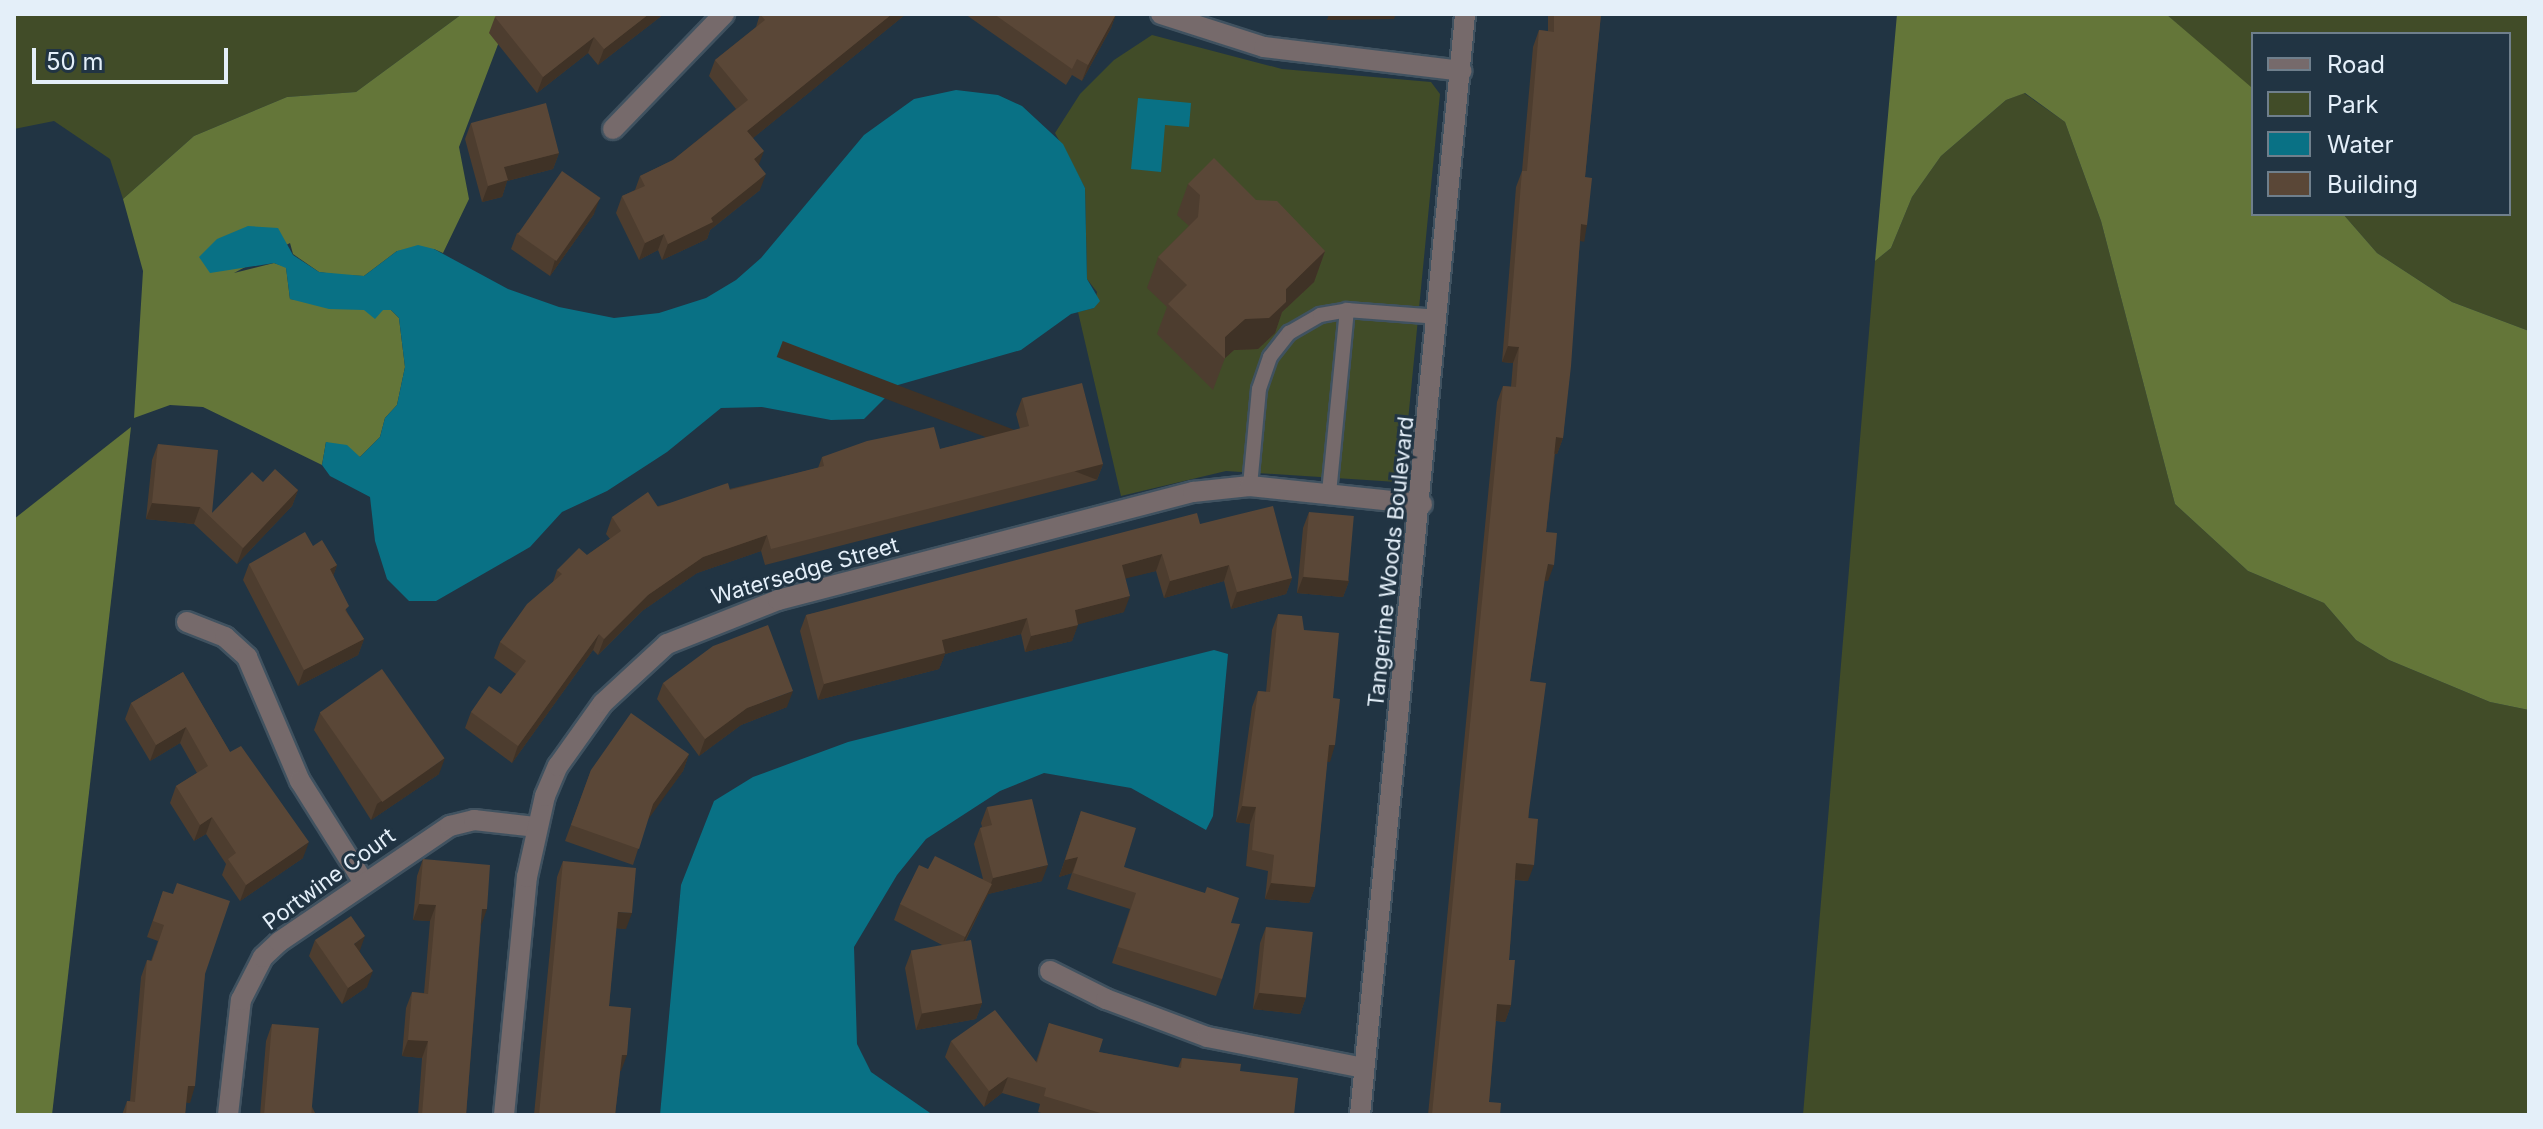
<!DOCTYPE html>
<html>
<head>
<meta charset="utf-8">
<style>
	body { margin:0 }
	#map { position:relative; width:2543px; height:1129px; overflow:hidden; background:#213443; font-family:Inter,sans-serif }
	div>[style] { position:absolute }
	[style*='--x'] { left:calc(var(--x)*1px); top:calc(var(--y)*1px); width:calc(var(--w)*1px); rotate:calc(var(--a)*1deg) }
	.green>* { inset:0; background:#414c28 }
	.forest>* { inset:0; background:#647639 }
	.water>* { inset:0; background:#097185 }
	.roads { filter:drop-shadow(2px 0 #405260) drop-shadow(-2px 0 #405260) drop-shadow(0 2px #405260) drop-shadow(0 -2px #405260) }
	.lane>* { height:14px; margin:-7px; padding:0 7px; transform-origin:7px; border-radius:7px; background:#766a6b }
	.street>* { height:20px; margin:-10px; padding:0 10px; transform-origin:10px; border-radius:10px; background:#766a6b }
	.wall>* { inset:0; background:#4d3d2f }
	.shaded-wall>* { inset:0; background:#3f3226; transform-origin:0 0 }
	.building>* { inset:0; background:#5a4737; transform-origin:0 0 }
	span { translate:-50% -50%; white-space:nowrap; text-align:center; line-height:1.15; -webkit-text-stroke:6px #213443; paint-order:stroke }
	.street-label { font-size:22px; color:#e4eff9 }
	.frame { position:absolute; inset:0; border:16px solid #e4eff9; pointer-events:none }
	.legend { position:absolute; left:2251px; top:32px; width:260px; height:184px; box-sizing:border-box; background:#213443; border:2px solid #6f7f8c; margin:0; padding:10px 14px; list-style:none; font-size:24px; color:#e4eff9 }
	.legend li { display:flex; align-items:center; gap:16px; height:40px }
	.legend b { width:40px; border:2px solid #6f7f8c }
	.scale { position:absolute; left:32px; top:48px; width:196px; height:36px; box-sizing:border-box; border:4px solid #e4eff9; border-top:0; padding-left:10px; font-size:24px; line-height:28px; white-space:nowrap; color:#e4eff9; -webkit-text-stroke:6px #213443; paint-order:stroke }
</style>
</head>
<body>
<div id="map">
	<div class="green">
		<div style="clip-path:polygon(14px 14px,462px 14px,356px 92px,287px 97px,194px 136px,123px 199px,110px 159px,54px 121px,14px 129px)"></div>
		<div style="clip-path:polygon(2166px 14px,2529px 14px,2529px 331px,2452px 302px,2377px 253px,2343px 214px,2509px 214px,2509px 34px,2253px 34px,2253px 91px)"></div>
		<div style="clip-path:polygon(1152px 35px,1282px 69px,1431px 82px,1440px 94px,1403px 472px,1397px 482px,1226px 471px,1121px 496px,1078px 312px,1094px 308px,1097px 292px,1087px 279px,1085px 188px,1055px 133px,1080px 94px,1114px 60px)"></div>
		<div style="clip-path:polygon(2024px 93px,2065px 122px,2101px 221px,2175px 504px,2248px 571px,2324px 603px,2356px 640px,2389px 660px,2490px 702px,2529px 710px,2529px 1115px,1803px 1115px,1875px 261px,1891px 248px,1912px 197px,1941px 156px,2006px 100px)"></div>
	</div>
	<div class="forest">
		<div style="clip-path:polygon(462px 14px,518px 14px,505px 26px,459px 147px,469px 199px,443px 253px,434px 249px,397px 251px,364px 276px,340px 275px,319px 272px,293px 254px,290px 243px,234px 273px,274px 263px,286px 267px,290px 299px,391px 310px,399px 318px,405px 367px,397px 405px,385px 418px,380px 437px,360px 457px,326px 442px,322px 465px,203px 407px,170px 405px,134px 418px,143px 271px,123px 199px,194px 136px,287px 97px,356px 92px)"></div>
		<div style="clip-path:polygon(1897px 14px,2166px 14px,2251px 87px,2253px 214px,2343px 214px,2377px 253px,2452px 302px,2529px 331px,2529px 710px,2490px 702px,2389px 660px,2356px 640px,2324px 603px,2248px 571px,2175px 504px,2101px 221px,2065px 122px,2025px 93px,2006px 100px,1941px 156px,1912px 197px,1891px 248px,1875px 261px)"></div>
		<div style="clip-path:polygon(131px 427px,52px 1115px,14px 1115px,14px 519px)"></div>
	</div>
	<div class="water">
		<div style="clip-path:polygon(956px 90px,998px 95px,1022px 106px,1063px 144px,1085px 188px,1087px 279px,1100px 301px,1094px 308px,1071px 314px,1021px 350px,898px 385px,864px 419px,831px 420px,762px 407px,721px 408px,667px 452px,607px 491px,562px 512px,530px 547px,436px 601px,409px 601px,387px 579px,375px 541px,370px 497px,330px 476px,322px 465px,326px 442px,347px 445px,360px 457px,380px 437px,385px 418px,397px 405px,405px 367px,399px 318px,391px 310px,383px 310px,375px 319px,364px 310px,329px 309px,290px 299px,286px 268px,274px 263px,210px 273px,199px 257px,217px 239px,248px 226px,278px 228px,293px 255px,319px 272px,364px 276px,397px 251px,418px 245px,434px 249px,508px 289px,559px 307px,614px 318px,659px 313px,706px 298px,736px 280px,761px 258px,864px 135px,914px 99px)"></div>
		<div style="clip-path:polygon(1138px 98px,1191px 103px,1189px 127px,1165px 125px,1161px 172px,1131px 169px)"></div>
		<div style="clip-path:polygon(1214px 650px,1228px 654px,1213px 816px,1206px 830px,1131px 788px,1044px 773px,1000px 791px,926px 839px,897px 875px,854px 947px,857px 1044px,871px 1072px,933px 1115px,660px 1115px,681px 885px,714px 801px,753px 777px,848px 742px)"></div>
	</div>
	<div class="roads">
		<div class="lane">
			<div style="--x:1250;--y:486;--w:97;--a:-84.7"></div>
			<div style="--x:1259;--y:389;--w:34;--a:-71"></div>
			<div style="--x:1270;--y:357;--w:31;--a:-52"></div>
			<div style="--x:1289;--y:333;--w:36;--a:-30"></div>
			<div style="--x:1320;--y:315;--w:27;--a:-10"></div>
			<div style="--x:1347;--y:310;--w:92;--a:4.4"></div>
			<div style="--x:1329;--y:493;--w:184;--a:-84.4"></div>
		</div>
		<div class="street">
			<div style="--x:1161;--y:14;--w:108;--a:17.8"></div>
			<div style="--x:1264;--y:47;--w:199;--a:6.9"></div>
			<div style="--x:613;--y:129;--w:160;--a:-46"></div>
			<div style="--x:187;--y:622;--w:41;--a:21.5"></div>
			<div style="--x:225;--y:637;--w:30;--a:42"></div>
			<div style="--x:247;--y:657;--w:135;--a:66.9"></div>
			<div style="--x:300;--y:781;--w:118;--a:57.8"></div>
			<div style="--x:1050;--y:971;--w:63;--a:26.6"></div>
			<div style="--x:1106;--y:999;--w:108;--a:20.6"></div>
			<div style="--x:1207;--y:1037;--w:160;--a:11.2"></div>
			<div style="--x:228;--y:1115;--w:116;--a:-83.6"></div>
			<div style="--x:241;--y:1000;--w:48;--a:-62.9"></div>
			<div style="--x:263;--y:957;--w:22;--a:-43"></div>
			<div style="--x:279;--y:942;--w:207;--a:-34.2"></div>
			<div style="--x:450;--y:826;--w:25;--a:-14"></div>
			<div style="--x:474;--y:820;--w:61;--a:6.5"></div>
			<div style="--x:504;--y:1115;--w:239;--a:-84.5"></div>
			<div style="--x:527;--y:877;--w:83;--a:-77.5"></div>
			<div style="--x:545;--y:796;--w:33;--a:-67"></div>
			<div style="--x:558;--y:766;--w:77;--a:-54.5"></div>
			<div style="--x:603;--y:703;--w:87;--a:-42.7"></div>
			<div style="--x:667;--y:644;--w:119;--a:-21.6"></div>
			<div style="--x:778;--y:600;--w:429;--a:-14.6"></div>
			<div style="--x:1193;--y:492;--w:57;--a:-6"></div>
			<div style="--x:1250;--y:486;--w:173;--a:6"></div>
			<div style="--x:1360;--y:1115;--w:1106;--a:-84.55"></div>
		</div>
	</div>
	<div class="wall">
		<div style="clip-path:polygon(499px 14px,664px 14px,598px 65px,588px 53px,537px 93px,489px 33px,495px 17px)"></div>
		<div style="clip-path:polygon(760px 14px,906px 14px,753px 138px,759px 165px,760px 190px,710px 230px,707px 239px,662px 260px,658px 250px,639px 260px,616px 213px,622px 196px,635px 190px,640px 176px,673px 160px,736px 109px,709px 76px,715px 60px,756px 27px)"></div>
		<div style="clip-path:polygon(965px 14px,1116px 14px,1111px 28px,1082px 81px,1072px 75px,1066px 85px)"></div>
		<div style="clip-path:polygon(1548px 14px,1601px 14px,1585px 177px,1587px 225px,1581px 241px,1580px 241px,1563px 438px,1557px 454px,1555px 454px,1546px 532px,1548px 581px,1544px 581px,1530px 681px,1528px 881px,1515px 880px,1509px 960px,1511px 1005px,1505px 1022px,1496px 1021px,1489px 1102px,1500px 1115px,1428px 1115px,1497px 402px,1503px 386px,1511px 387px,1513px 363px,1502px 362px,1516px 187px,1522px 171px,1533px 47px,1539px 30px,1548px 31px)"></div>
		<div style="clip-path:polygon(471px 123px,559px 153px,553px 169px,507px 181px,502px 197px,482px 202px,465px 139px)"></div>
		<div style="clip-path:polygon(1188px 184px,1256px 200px,1325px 251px,1314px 282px,1282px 312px,1275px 333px,1258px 349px,1234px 350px,1225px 358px,1213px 390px,1157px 334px,1167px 307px,1147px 288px,1158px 257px,1189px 226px,1177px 215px)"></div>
		<div style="clip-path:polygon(594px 214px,550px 276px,511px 249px,517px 233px)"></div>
		<div style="clip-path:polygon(1022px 398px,1103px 464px,1097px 480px,765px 565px,761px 551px,697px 573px,642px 611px,598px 655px,593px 650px,512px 763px,465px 728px,471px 712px,501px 694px,516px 674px,494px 658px,500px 642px,553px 582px,557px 570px,587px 555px,610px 539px,606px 534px,612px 517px,818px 468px,822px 457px,940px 449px,1020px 429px,1016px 414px)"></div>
		<div style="clip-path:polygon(158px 444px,212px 513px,263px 482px,298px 490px,292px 506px,237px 564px,194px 524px,146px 519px,152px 460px)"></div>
		<div style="clip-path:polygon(1309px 512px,1349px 581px,1343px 597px,1297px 593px,1303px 528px)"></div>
		<div style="clip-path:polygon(1200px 524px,1292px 578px,1286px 594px,1231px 609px,1224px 581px,1164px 598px,1156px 571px,1125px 578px,1124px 612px,1078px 624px,1072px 641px,1025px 652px,1021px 634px,945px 654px,939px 669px,818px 700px,800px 631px,806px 615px)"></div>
		<div style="clip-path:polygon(313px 546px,337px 565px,333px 576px,347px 612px,364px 639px,358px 655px,298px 686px,243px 580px,249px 564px)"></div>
		<div style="clip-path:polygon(1278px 614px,1304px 630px,1333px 698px,1330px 762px,1327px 761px,1315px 887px,1309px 903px,1265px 899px,1268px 871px,1246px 866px,1250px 824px,1236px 822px,1252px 707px,1258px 691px,1266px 692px,1272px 630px)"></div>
		<div style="clip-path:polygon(183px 672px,230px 752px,303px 858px,240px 901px,222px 875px,226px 864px,206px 834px,194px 841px,170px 803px,176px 786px,197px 773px,180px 743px,150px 761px,125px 719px,131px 703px)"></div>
		<div style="clip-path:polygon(663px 683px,787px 707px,741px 725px,699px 756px,657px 699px)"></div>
		<div style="clip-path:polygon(320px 713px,439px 774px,371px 820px,314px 730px)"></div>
		<div style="clip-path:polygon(689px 754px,683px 771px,648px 818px,633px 865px,565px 841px,591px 770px)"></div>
		<div style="clip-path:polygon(987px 807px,1042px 881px,988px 894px,965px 942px,982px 1003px,976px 1019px,916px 1030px,905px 968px,911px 952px,944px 946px,894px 920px,900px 904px,928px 869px,983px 879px,974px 844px,980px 828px,982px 827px,981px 823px)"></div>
		<div style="clip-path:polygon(1081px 811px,1124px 867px,1231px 923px,1222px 979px,1216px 996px,1112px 963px,1130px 909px,1067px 889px,1072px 873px,1059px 877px)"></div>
		<div style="clip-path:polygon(423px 859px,481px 926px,466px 1115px,418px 1115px,422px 1058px,402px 1056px,406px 1008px,412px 992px,424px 993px,430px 921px,413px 920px,417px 876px)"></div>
		<div style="clip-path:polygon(563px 861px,626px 929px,616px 928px,609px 1006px,621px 1071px,620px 1071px,615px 1115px,534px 1115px,557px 877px)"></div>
		<div style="clip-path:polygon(163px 891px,205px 974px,190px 1103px,186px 1102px,185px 1115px,122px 1115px,127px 1101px,130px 1101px,141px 977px,147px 960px,151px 961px,158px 941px,147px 937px)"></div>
		<div style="clip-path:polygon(1266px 927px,1306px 997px,1300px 1014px,1253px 1009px,1260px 943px)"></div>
		<div style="clip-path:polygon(315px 940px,360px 952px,367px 987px,342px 1004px,309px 956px)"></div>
		<div style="clip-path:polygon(1049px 1023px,1099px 1052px,1178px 1068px,1182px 1058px,1240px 1071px,1294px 1115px,1048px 1115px,1038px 1112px,1040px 1104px,1002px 1093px,984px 1107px,945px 1057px,951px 1041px,1036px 1062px)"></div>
		<div style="clip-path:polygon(272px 1024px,316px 1115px,260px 1115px,266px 1041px)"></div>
	</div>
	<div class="shaded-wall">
		<div style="clip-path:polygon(649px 14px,664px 14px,598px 65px,604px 49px)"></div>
		<div style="clip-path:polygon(892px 14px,906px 14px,742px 147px,747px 131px)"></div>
		<div style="clip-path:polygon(1116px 14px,1111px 28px,1082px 81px,1088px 65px)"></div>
		<div style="clip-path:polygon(1329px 14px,1396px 14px,1394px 19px,1327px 20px)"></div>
		<div style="clip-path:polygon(594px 37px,588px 53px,537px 93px,543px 77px)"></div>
		<div style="clip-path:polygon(764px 151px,758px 167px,754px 159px)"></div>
		<div style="clip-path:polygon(559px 153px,553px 169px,507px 181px,502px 197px,482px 202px,488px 186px,504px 167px)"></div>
		<div style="clip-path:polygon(766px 174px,760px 190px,710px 230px,707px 239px,662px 260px,668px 244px,711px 218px)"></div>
		<div style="clip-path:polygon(600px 198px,594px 214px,550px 276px,555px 260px)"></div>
		<div style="left:1581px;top:224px;width:6px;height:17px;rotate:9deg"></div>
		<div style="clip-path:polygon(664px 234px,658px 250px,639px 260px,645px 243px)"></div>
		<div style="clip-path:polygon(1325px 251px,1314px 282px,1282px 312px,1275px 333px,1258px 349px,1234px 350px,1224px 359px,1225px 337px,1245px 319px,1286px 289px)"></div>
		<div style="clip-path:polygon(1508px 346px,1519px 347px,1513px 363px,1502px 362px)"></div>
		<div style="clip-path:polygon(1556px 437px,1563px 438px,1557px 454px,1550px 453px)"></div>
		<div style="left:1103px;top:464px;width:17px;height:343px;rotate:111deg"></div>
		<div style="clip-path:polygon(298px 490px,292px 506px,237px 564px,243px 548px)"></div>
		<div style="clip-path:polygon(152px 503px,200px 507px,194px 524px,146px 519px)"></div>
		<div style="clip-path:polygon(767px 535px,761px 551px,697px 573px,642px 611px,598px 655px,604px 639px,648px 595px,703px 557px)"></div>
		<div style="clip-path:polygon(1162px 554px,1156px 571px,1116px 581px,1122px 565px)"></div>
		<div style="clip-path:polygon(1548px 564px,1554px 565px,1548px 581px,1542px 581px)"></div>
		<div style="clip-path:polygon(337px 565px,331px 582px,330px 569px)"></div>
		<div style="clip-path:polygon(1229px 565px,1224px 581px,1164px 598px,1170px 581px)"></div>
		<div style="clip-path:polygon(1303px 577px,1349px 581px,1343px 597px,1297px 593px)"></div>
		<div style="clip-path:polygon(1292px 578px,1286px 594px,1231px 609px,1237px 592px)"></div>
		<div style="clip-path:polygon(1130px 596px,1124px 612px,1069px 627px,1075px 610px)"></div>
		<div style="clip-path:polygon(1027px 618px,1021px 634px,945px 654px,939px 669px,818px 700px,824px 684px,942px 640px)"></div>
		<div style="clip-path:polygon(1078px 625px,1072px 641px,1025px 652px,1031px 636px)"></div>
		<div style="clip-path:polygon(599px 634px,593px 650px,512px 763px,518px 746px)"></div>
		<div style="clip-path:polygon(364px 639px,358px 655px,298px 686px,304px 670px)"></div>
		<div style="clip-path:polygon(793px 691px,787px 707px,741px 725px,699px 756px,705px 739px,747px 708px)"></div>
		<div style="clip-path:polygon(186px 727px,180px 743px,150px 761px,156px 745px)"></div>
		<div style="clip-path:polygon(1329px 745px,1335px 745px,1330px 762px,1323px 761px)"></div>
		<div style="clip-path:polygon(689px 754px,683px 771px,647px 821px,653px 804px)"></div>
		<div style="clip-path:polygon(445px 758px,439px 774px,371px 820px,377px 804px)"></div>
		<div style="clip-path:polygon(1242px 806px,1256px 807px,1250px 824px,1236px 822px)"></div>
		<div style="clip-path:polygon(212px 817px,206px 834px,194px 841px,200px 825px)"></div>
		<div style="clip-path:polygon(309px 842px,303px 858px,240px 901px,246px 885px)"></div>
		<div style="clip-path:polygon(1078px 857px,1072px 873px,1059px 877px,1065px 860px)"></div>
		<div style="clip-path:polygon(1516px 863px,1534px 865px,1528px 881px,1510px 879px)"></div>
		<div style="clip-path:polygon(1048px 865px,1042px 881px,988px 894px,959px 953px,965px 937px,987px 894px,993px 878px)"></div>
		<div style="clip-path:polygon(1271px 883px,1315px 887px,1309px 903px,1265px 899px)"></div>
		<div style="clip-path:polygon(419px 904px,436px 905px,430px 921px,413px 920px)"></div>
		<div style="clip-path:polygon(482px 909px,487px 909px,481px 926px)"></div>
		<div style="clip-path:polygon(618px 912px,632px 913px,626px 929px,612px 928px)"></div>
		<div style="clip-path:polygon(365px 936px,359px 953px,354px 944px)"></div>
		<div style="clip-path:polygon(373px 971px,367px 987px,342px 1004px,348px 988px)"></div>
		<div style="clip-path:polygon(1259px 993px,1306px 997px,1300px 1014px,1253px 1009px)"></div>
		<div style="clip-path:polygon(982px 1003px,976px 1019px,916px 1030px,922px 1013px)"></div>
		<div style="clip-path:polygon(1497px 1004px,1511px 1005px,1505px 1022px,1492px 1020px)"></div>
		<div style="clip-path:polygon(408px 1040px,428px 1041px,422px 1058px,402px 1056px)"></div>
		<div style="clip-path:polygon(622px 1055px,627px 1055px,621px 1071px,616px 1071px)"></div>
		<div style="clip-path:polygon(1008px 1077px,1002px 1093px,984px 1107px,989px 1091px)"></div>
		<div style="clip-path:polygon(188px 1086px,195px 1086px,190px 1103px,182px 1102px)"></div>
	</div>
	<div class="building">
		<div style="clip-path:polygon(499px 14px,649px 14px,604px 49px,594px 37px,543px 77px,495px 17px)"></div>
		<div style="clip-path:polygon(760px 14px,892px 14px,747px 131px,764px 151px,754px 159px,766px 174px,711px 218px,713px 222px,668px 244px,664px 234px,645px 243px,622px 196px,645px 186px,640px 176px,673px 160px,748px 100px,715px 60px,765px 20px)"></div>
		<div style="clip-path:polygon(994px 14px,1116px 14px,1088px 65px,1077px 59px,1072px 69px)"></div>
		<div style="clip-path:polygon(1554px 14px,1601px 14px,1585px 177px,1592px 178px,1587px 225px,1581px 224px,1571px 366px,1563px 438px,1556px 437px,1546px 532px,1557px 533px,1554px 565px,1548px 564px,1545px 578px,1530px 681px,1546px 683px,1528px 818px,1538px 819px,1534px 865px,1516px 863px,1509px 960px,1515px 960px,1511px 1005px,1497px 1004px,1489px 1102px,1501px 1103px,1500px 1115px,1432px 1115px,1503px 386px,1516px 387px,1519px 347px,1508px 346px,1522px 171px,1527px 171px,1539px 30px,1554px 32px)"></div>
		<div style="clip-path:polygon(546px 103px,559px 153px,504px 167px,508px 180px,488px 186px,471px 123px)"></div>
		<div style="clip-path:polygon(1214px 158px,1256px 200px,1277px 201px,1325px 251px,1286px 289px,1286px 302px,1269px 318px,1245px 319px,1225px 337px,1225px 359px,1168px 304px,1187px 285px,1158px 257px,1198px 217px,1200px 195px,1188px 184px)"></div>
		<div style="left:562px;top:171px;width:47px;height:77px;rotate:35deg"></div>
		<div style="clip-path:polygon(1082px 383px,1103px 464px,771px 549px,767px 535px,703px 557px,648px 595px,604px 639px,599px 634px,518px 746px,471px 712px,489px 686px,501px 694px,526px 661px,500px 642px,527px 604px,562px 574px,557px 570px,579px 548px,587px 555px,621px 531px,612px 517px,648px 492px,658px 507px,728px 483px,730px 490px,824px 466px,822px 457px,867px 441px,934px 427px,940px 449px,1029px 426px,1022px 398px)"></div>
		<div style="clip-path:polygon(158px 444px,218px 450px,212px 513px,252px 472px,263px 482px,275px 469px,298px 490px,243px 548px,200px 507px,152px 503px)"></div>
		<div style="clip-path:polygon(1273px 506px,1292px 578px,1237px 592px,1229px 565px,1170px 581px,1162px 554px,1122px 565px,1130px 596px,1075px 610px,1078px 625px,1031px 636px,1027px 618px,942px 640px,945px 653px,824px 684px,806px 615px,1197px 513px,1200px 524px)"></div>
		<div style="left:1309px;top:512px;width:45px;height:65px;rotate:5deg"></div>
		<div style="clip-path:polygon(305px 532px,313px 546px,322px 540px,337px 565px,330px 569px,349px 606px,345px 610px,364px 639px,304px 670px,249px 564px)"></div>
		<div style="clip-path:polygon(1278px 614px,1302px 616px,1304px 630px,1339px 633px,1333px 698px,1340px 699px,1335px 745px,1329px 745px,1315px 887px,1271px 883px,1274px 855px,1252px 850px,1256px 807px,1242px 806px,1258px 691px,1270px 692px)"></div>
		<div style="clip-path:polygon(768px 625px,793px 691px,747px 708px,705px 739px,663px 683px,713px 646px)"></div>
		<div style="left:382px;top:669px;width:109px;height:76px;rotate:55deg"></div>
		<div style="clip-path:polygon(183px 672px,230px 752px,241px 746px,309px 842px,246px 885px,228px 859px,236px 853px,212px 817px,200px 825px,176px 786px,208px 766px,186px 727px,156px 745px,131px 703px)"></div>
		<div style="clip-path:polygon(631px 713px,689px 754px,653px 804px,639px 849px,571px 825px,591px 770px)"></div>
		<div style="clip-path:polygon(1032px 799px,1048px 865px,993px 878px,980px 828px,992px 825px,987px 807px)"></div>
		<div style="clip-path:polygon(1081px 811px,1136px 828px,1124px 867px,1205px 893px,1207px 887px,1239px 898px,1231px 923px,1240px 924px,1222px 979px,1118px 947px,1136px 893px,1073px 873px,1078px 857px,1065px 860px)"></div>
		<div style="clip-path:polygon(935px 856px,992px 884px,965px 937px,900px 904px,919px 865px,928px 869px)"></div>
		<div style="clip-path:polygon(423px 859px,490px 865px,487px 909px,482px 909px,466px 1115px,422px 1115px,428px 1041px,408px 1040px,412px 992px,428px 994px,436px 905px,419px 904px)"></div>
		<div style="clip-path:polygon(563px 861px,636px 868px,632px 913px,618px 912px,609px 1006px,631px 1008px,627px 1055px,622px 1055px,615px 1115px,539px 1115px)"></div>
		<div style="clip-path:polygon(177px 883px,230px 901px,205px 974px,195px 1086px,188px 1086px,185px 1115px,126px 1115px,127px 1101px,135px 1102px,147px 960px,152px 961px,164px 925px,153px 921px,163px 891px,173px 894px)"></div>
		<div style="clip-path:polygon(351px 916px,365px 936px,354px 944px,373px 971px,348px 988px,315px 940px)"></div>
		<div style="left:1266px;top:927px;width:47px;height:66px;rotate:6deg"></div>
		<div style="left:971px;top:940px;width:64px;height:61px;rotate:80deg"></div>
		<div style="clip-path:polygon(995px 1010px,1037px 1063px,1049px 1023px,1103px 1039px,1099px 1052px,1181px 1068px,1182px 1058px,1241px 1064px,1240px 1071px,1298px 1078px,1294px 1115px,1176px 1115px,1161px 1113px,1160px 1115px,1107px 1115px,1044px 1096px,1046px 1088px,1008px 1077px,989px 1091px,951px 1041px)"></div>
		<div style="left:272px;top:1024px;width:47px;height:91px;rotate:5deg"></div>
	</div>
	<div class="street-label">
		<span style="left:1391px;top:562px;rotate:-84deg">Tangerine Woods Boulevard</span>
		<span style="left:805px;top:571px;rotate:-16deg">Watersedge Street</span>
		<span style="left:329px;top:879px;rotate:-36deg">Portwine Court</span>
	</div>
	<div class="frame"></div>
	<ul class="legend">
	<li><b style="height:10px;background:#766a6b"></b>Road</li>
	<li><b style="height:22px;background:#414c28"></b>Park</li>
	<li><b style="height:22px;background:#097185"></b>Water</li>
	<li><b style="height:22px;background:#5a4737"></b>Building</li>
	</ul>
	<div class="scale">50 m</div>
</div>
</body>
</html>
